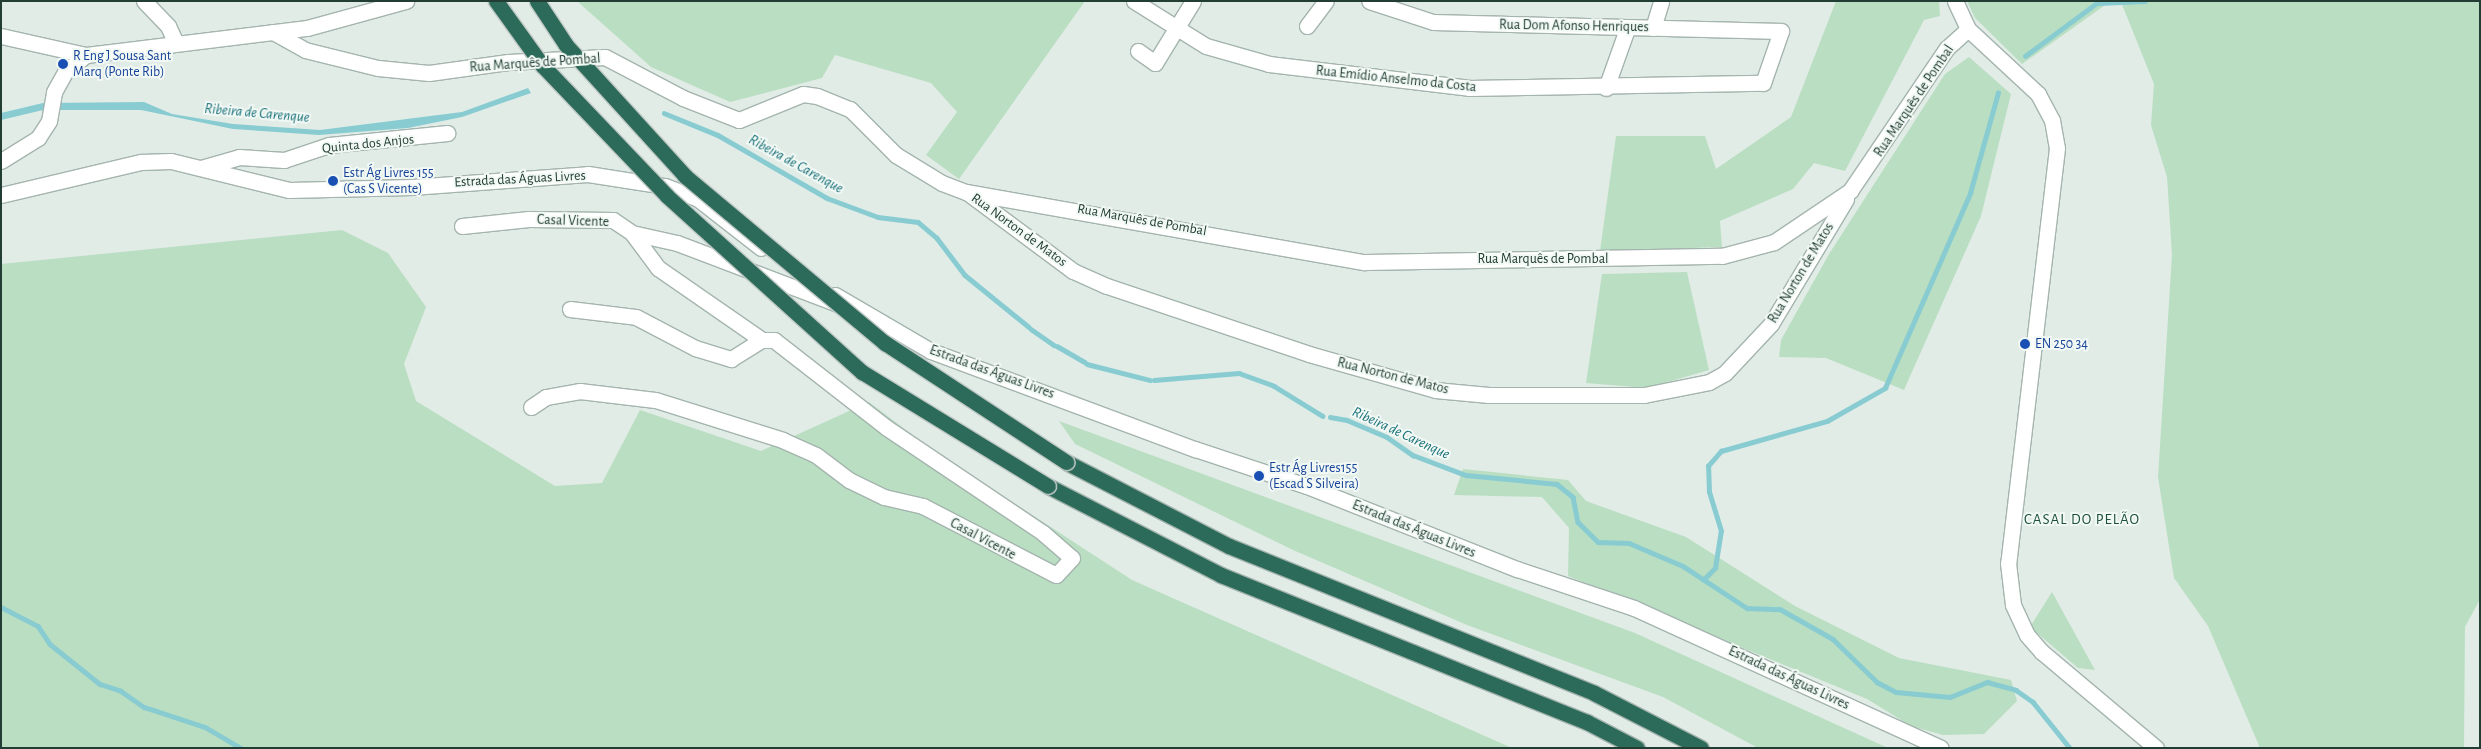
<!DOCTYPE html>
<html>
<head>
<meta charset="utf-8">
<style>
	body { margin:0 }
	#map { position:relative; width:2481px; height:749px; overflow:hidden; background:#e1ece7; font-family:"Alegreya Sans",sans-serif }
	div>[style] { position:absolute }
	[style*='--x'] { left:calc(var(--x)*1px); top:calc(var(--y)*1px); width:calc(var(--w)*1px); rotate:calc(var(--a)*1deg) }
	.green>* { inset:0; background:#badec1 }
	.water>* { inset:0; background:#88ccd2 }
	.stream>* { height:4.5px; margin:-2.25px; padding:0 2.25px; transform-origin:2.25px; border-radius:2.25px; background:#88ccd2 }
	.roads { filter:drop-shadow(1px 0 #a4b4ae) drop-shadow(-1px 0 #a4b4ae) drop-shadow(0 1px #a4b4ae) drop-shadow(0 -1px #a4b4ae) }
	.street>* { height:15px; margin:-7.5px; padding:0 7.5px; transform-origin:7.5px; border-radius:7.5px; background:#fff }
	.secondary>* { height:15px; margin:-7.5px; padding:0 7.5px; transform-origin:7.5px; border-radius:7.5px; background:#fff }
	.highway>* { height:15px; margin:-7.5px; padding:0 7.5px; transform-origin:7.5px; border-radius:7.5px; background:#2c6a59 }
	.bridges { filter:drop-shadow(1px 0 #c1c9c6) drop-shadow(-1px 0 #c1c9c6) drop-shadow(0 1px #c1c9c6) drop-shadow(0 -1px #c1c9c6) }
	.highway-bridge>* { height:15px; margin:-7.5px; padding:0 7.5px; transform-origin:7.5px; border-radius:7.5px; background:#2c6a59 }
	.dots>* { width:14px; height:14px; translate:-50% -50%; box-sizing:border-box; border:2px solid #f2f9f5; border-radius:50% }
	span { translate:-50% -50%; white-space:nowrap; text-align:center; line-height:1.15; -webkit-text-stroke:4px #f2f9f5; paint-order:stroke }
	.street-label { font-size:14px; color:#213d34 }
	.transit-label { font-size:14px; color:#164399 }
	.left { translate:0 -50%; text-align:left }
	.water-label { font-size:15px; color:#1a717a; font-style:italic }
	.neighbourhood-label { font-size:15px; color:#1d5040; letter-spacing:1px }
	.frame { position:absolute; inset:0; border:2px solid #213d34; pointer-events:none }
</style>
</head>
<body>
<div id="map">
	<div class="green">
		<div style="clip-path:polygon(577px 1px,1085px 1px,959px 179px,926px 155px,957px 112px,931px 83px,835px 55px,822px 78px,730px 102px,651px 67px)"></div>
		<div style="clip-path:polygon(1836px 1px,1939px 1px,1940px 16px,1924px 20px,1845px 171px,1814px 163px,1793px 189px,1720px 221px,1722px 247px,1600px 251px,1616px 136px,1705px 136px,1716px 169px,1791px 117px)"></div>
		<div style="clip-path:polygon(1967px 1px,2480px 1px,2480px 599px,2465px 627px,2464px 748px,2260px 748px,2208px 626px,2174px 578px,2158px 477px,2172px 255px,2167px 177px,2151px 125px,2154px 84px,2121px 2px,2108px 3px,2022px 64px,1975px 18px)"></div>
		<div style="clip-path:polygon(1969px 57px,2011px 94px,1981px 216px,1904px 390px,1826px 358px,1779px 357px,1781px 340px,1829px 254px,1945px 74px)"></div>
		<div style="clip-path:polygon(342px 230px,388px 253px,426px 307px,404px 364px,416px 401px,555px 486px,602px 483px,640px 410px,761px 451px,869px 402px,931px 449px,1132px 580px,1512px 748px,1px 748px,1px 264px)"></div>
		<div style="clip-path:polygon(1687px 272px,1709px 370px,1647px 388px,1586px 383px,1602px 274px)"></div>
		<div style="clip-path:polygon(1059px 421px,1635px 633px,1888px 748px,1758px 748px,1663px 697px,1467px 625px,1293px 550px,1075px 444px)"></div>
		<div style="clip-path:polygon(1463px 469px,1568px 480px,1586px 501px,1686px 537px,1795px 606px,1899px 658px,2011px 680px,2017px 701px,1984px 734px,1943px 735px,1911px 726px,1867px 699px,1568px 576px,1569px 528px,1542px 497px,1454px 495px)"></div>
		<div style="clip-path:polygon(2052px 592px,2095px 670px,2078px 668px,2030px 627px)"></div>
	</div>
	<div class="water">
		<div style="clip-path:polygon(528px 88px,531px 93px,462px 117px,408px 128px,319px 135px,233px 129px,141px 110px,43px 110px,1px 120px,1px 113px,43px 103px,144px 102px,172px 114px,233px 124px,320px 130px,462px 112px)"></div>
	</div>
	<div class="stream">
		<div style="--x:2025;--y:56;--w:89;--a:-36.4"></div>
		<div style="--x:2097;--y:3;--w:48;--a:-2.4"></div>
		<div style="--x:664;--y:113;--w:58;--a:22.2"></div>
		<div style="--x:718;--y:135;--w:126;--a:30"></div>
		<div style="--x:827;--y:198;--w:54;--a:20.4"></div>
		<div style="--x:878;--y:217;--w:40;--a:7.1"></div>
		<div style="--x:918;--y:222;--w:25;--a:40"></div>
		<div style="--x:937;--y:238;--w:46;--a:52.9"></div>
		<div style="--x:965;--y:275;--w:82;--a:39.1"></div>
		<div style="--x:1031;--y:329;--w:28;--a:35"></div>
		<div style="--x:1057;--y:346;--w:32;--a:30"></div>
		<div style="--x:1087;--y:364;--w:65;--a:14.3"></div>
		<div style="--x:1154;--y:380;--w:85;--a:-4.7"></div>
		<div style="--x:1239;--y:373;--w:37;--a:20"></div>
		<div style="--x:1274;--y:386;--w:57;--a:31.5"></div>
		<div style="--x:1330;--y:417;--w:17;--a:10"></div>
		<div style="--x:1347;--y:420;--w:43;--a:23"></div>
		<div style="--x:1387;--y:437;--w:32;--a:35"></div>
		<div style="--x:1413;--y:455;--w:57;--a:20.7"></div>
		<div style="--x:1466;--y:475;--w:91;--a:5.6"></div>
		<div style="--x:1557;--y:484;--w:21;--a:39"></div>
		<div style="--x:1573;--y:497;--w:25;--a:79"></div>
		<div style="--x:1578;--y:522;--w:28;--a:45"></div>
		<div style="--x:1598;--y:542;--w:31;--a:2"></div>
		<div style="--x:1629;--y:543;--w:59;--a:23.1"></div>
		<div style="--x:1683;--y:566;--w:77;--a:33.3"></div>
		<div style="--x:1747;--y:608;--w:33;--a:2"></div>
		<div style="--x:1780;--y:609;--w:61;--a:29.5"></div>
		<div style="--x:1833;--y:639;--w:62;--a:44.3"></div>
		<div style="--x:1877;--y:682;--w:21;--a:28"></div>
		<div style="--x:1896;--y:692;--w:54;--a:5.3"></div>
		<div style="--x:1950;--y:697;--w:40;--a:-22"></div>
		<div style="--x:1987;--y:682;--w:30;--a:15"></div>
		<div style="--x:2016;--y:690;--w:21;--a:35"></div>
		<div style="--x:2033;--y:702;--w:59;--a:51.2"></div>
		<div style="--x:1703;--y:580;--w:17;--a:-45"></div>
		<div style="--x:1715;--y:568;--w:37;--a:-81"></div>
		<div style="--x:1721;--y:531;--w:41;--a:-107.1"></div>
		<div style="--x:1709;--y:492;--w:26;--a:-92"></div>
		<div style="--x:1708;--y:466;--w:20;--a:-49"></div>
		<div style="--x:1721;--y:451;--w:110;--a:-15.8"></div>
		<div style="--x:1827;--y:421;--w:67;--a:-29.6"></div>
		<div style="--x:1885;--y:388;--w:213;--a:-66.4"></div>
		<div style="--x:1970;--y:193;--w:104;--a:-74.4"></div>
		<div style="--x:1;--y:607;--w:42;--a:27.2"></div>
		<div style="--x:38;--y:626;--w:22;--a:56"></div>
		<div style="--x:50;--y:644;--w:64;--a:38.7"></div>
		<div style="--x:100;--y:684;--w:22;--a:18"></div>
		<div style="--x:121;--y:691;--w:28;--a:35"></div>
		<div style="--x:144;--y:707;--w:64;--a:18.2"></div>
		<div style="--x:205;--y:727;--w:42;--a:30.3"></div>
	</div>
	<div class="roads">
		<div class="street">
			<div style="--x:144;--y:1;--w:35;--a:46"></div>
			<div style="--x:168;--y:26;--w:19;--a:65"></div>
			<div style="--x:1134;--y:1;--w:85;--a:32"></div>
			<div style="--x:1206;--y:46;--w:66;--a:15.9"></div>
			<div style="--x:1269;--y:64;--w:201;--a:6.8"></div>
			<div style="--x:1469;--y:88;--w:294;--a:-1"></div>
			<div style="--x:1763;--y:83;--w:55;--a:-70.9"></div>
			<div style="--x:1781;--y:31;--w:348;--a:-178.5"></div>
			<div style="--x:1433;--y:22;--w:67;--a:-161.8"></div>
			<div style="--x:1307;--y:26;--w:31;--a:-53"></div>
			<div style="--x:1653;--y:28;--w:28;--a:-73"></div>
			<div style="--x:273;--y:32;--w:37;--a:29"></div>
			<div style="--x:305;--y:50;--w:75;--a:13.9"></div>
			<div style="--x:378;--y:68;--w:51;--a:5.6"></div>
			<div style="--x:429;--y:73;--w:80;--a:-7.9"></div>
			<div style="--x:508;--y:62;--w:97;--a:-3"></div>
			<div style="--x:605;--y:57;--w:88;--a:27.7"></div>
			<div style="--x:683;--y:98;--w:60;--a:21.4"></div>
			<div style="--x:739;--y:120;--w:69;--a:-22.1"></div>
			<div style="--x:803;--y:94;--w:14;--a:8"></div>
			<div style="--x:817;--y:96;--w:35;--a:22"></div>
			<div style="--x:850;--y:109;--w:65;--a:45"></div>
			<div style="--x:896;--y:155;--w:54;--a:31.3"></div>
			<div style="--x:942;--y:183;--w:26;--a:21"></div>
			<div style="--x:966;--y:192;--w:405;--a:10"></div>
			<div style="--x:1365;--y:262;--w:357;--a:-1"></div>
			<div style="--x:1722;--y:256;--w:54;--a:-15.1"></div>
			<div style="--x:1774;--y:242;--w:92;--a:-33.9"></div>
			<div style="--x:1850;--y:191;--w:173;--a:-55.9"></div>
			<div style="--x:1947;--y:48;--w:28;--a:-42"></div>
			<div style="--x:1;--y:36;--w:87;--a:12.6"></div>
			<div style="--x:1138;--y:51;--w:21;--a:35"></div>
			<div style="--x:1155;--y:63;--w:73;--a:-58.5"></div>
			<div style="--x:1606;--y:88;--w:63;--a:-70.4"></div>
			<div style="--x:1;--y:161;--w:44;--a:-31.9"></div>
			<div style="--x:38;--y:138;--w:20;--a:-57"></div>
			<div style="--x:49;--y:121;--w:29;--a:-80"></div>
			<div style="--x:54;--y:92;--w:23;--a:-61"></div>
			<div style="--x:65;--y:72;--w:27;--a:-39"></div>
			<div style="--x:201;--y:168;--w:40;--a:-16"></div>
			<div style="--x:239;--y:157;--w:45;--a:3.8"></div>
			<div style="--x:284;--y:160;--w:47;--a:-18.4"></div>
			<div style="--x:329;--y:145;--w:119;--a:-5.8"></div>
			<div style="--x:968;--y:193;--w:131;--a:36.6"></div>
			<div style="--x:1073;--y:271;--w:37;--a:24"></div>
			<div style="--x:1107;--y:286;--w:213;--a:18.6"></div>
			<div style="--x:1309;--y:354;--w:131;--a:15.9"></div>
			<div style="--x:1435;--y:390;--w:54;--a:5.3"></div>
			<div style="--x:1489;--y:395;--w:155;--a:0"></div>
			<div style="--x:1644;--y:395;--w:66;--a:-11.3"></div>
			<div style="--x:1709;--y:382;--w:18;--a:-29"></div>
			<div style="--x:1725;--y:373;--w:67;--a:-46.8"></div>
			<div style="--x:1771;--y:324;--w:146;--a:-59"></div>
			<div style="--x:462;--y:226;--w:67;--a:-6"></div>
			<div style="--x:529;--y:219;--w:84;--a:0.7"></div>
			<div style="--x:613;--y:220;--w:23;--a:34"></div>
			<div style="--x:632;--y:233;--w:44;--a:53.4"></div>
			<div style="--x:658;--y:268;--w:126;--a:34.7"></div>
			<div style="--x:762;--y:340;--w:12;--a:0"></div>
			<div style="--x:774;--y:340;--w:143;--a:37.9"></div>
			<div style="--x:887;--y:428;--w:188;--a:33.9"></div>
			<div style="--x:1043;--y:533;--w:38;--a:41"></div>
			<div style="--x:1072;--y:558;--w:23;--a:133"></div>
			<div style="--x:1056;--y:575;--w:150;--a:-152.6"></div>
			<div style="--x:923;--y:506;--w:40;--a:-167"></div>
			<div style="--x:884;--y:497;--w:39;--a:-154"></div>
			<div style="--x:849;--y:480;--w:41;--a:-142.9"></div>
			<div style="--x:816;--y:455;--w:36;--a:-156"></div>
			<div style="--x:783;--y:440;--w:134;--a:-162.6"></div>
			<div style="--x:655;--y:400;--w:76;--a:-173.2"></div>
			<div style="--x:580;--y:391;--w:35;--a:170"></div>
			<div style="--x:546;--y:397;--w:18;--a:146"></div>
			<div style="--x:632;--y:233;--w:46;--a:12.5"></div>
			<div style="--x:677;--y:243;--w:174;--a:20.8"></div>
			<div style="--x:570;--y:309;--w:66;--a:6.9"></div>
			<div style="--x:636;--y:317;--w:67;--a:27.7"></div>
			<div style="--x:695;--y:348;--w:38;--a:17"></div>
			<div style="--x:731;--y:359;--w:36;--a:-32"></div>
		</div>
		<div class="secondary">
			<div style="--x:1955;--y:1;--w:31;--a:65"></div>
			<div style="--x:1968;--y:29;--w:96;--a:42.9"></div>
			<div style="--x:2038;--y:94;--w:30;--a:62"></div>
			<div style="--x:2052;--y:120;--w:28;--a:80"></div>
			<div style="--x:2057;--y:148;--w:418;--a:96.7"></div>
			<div style="--x:2008;--y:563;--w:42;--a:83.2"></div>
			<div style="--x:2013;--y:605;--w:33;--a:65"></div>
			<div style="--x:2027;--y:635;--w:23;--a:49"></div>
			<div style="--x:2042;--y:652;--w:149;--a:40.1"></div>
			<div style="--x:86;--y:55;--w:223;--a:-7"></div>
			<div style="--x:307;--y:28;--w:103;--a:-15.3"></div>
			<div style="--x:1;--y:195;--w:144;--a:-13.3"></div>
			<div style="--x:141;--y:162;--w:30;--a:-2"></div>
			<div style="--x:171;--y:161;--w:122;--a:13.8"></div>
			<div style="--x:289;--y:190;--w:123;--a:-1.4"></div>
			<div style="--x:412;--y:187;--w:176;--a:-4.2"></div>
			<div style="--x:588;--y:174;--w:78;--a:8.9"></div>
			<div style="--x:665;--y:186;--w:34;--a:21"></div>
			<div style="--x:697;--y:198;--w:81;--a:38"></div>
			<div style="--x:835;--y:295;--w:111;--a:30.3"></div>
			<div style="--x:931;--y:351;--w:282;--a:20.4"></div>
			<div style="--x:1195;--y:449;--w:118;--a:18.3"></div>
			<div style="--x:1307;--y:486;--w:226;--a:21.6"></div>
			<div style="--x:1517;--y:569;--w:123;--a:18.4"></div>
			<div style="--x:1634;--y:608;--w:337;--a:24.5"></div>
		</div>
		<div class="highway">
			<div style="--x:1066;--y:462;--w:183;--a:27.3"></div>
			<div style="--x:1229;--y:546;--w:393;--a:21.9"></div>
			<div style="--x:1594;--y:693;--w:120;--a:27.2"></div>
			<div style="--x:1048;--y:486;--w:195;--a:27.2"></div>
			<div style="--x:1221;--y:575;--w:394;--a:21.9"></div>
			<div style="--x:1587;--y:722;--w:56;--a:27.5"></div>
		</div>
	</div>
	<div class="bridges">
		<div class="highway-bridge">
			<div style="--x:496;--y:1;--w:79;--a:54.3"></div>
			<div style="--x:542;--y:65;--w:181;--a:46.3"></div>
			<div style="--x:667;--y:196;--w:263;--a:42.1"></div>
			<div style="--x:862;--y:372;--w:218;--a:31.5"></div>
			<div style="--x:537;--y:1;--w:53;--a:56.6"></div>
			<div style="--x:566;--y:45;--w:177;--a:47.7"></div>
			<div style="--x:685;--y:176;--w:261;--a:39.9"></div>
			<div style="--x:885;--y:343;--w:217;--a:33.3"></div>
		</div>
	</div>
	<div class="dots">
		<div style="left:63px;top:64px;background:#1a4fb4"></div>
		<div style="left:333px;top:181px;background:#1a4fb4"></div>
		<div style="left:2025px;top:344px;background:#1a4fb4"></div>
		<div style="left:1259px;top:476px;background:#1a4fb4"></div>
	</div>
	<div class="street-label">
		<span style="left:1574px;top:26px;rotate:1deg">Rua Dom Afonso Henriques</span>
		<span style="left:535px;top:63px;rotate:-4deg">Rua Marquês de Pombal</span>
		<span style="left:1396px;top:79px;rotate:6deg">Rua Emídio Anselmo da Costa</span>
		<span style="left:1914px;top:101px;rotate:-56deg">Rua Marquês de Pombal</span>
		<span style="left:368px;top:144px;rotate:-6deg">Quinta dos Anjos</span>
		<span style="left:520px;top:179px;rotate:-3deg">Estrada das Águas Livres</span>
		<span style="left:1142px;top:220px;rotate:10deg">Rua Marquês de Pombal</span>
		<span style="left:573px;top:221px;rotate:2deg">Casal Vicente</span>
		<span style="left:1019px;top:230px;rotate:36deg">Rua Norton de Matos</span>
		<span style="left:1543px;top:259px">Rua Marquês de Pombal</span>
		<span style="left:1801px;top:273px;rotate:-59deg">Rua Norton de Matos</span>
		<span style="left:992px;top:372px;rotate:20deg">Estrada das Águas Livres</span>
		<span style="left:1393px;top:376px;rotate:14deg">Rua Norton de Matos</span>
		<span style="left:1414px;top:529px;rotate:22deg">Estrada das Águas Livres</span>
		<span style="left:983px;top:539px;rotate:28deg">Casal Vicente</span>
		<span style="left:1789px;top:678px;rotate:25deg">Estrada das Águas Livres</span>
	</div>
	<div class="transit-label">
		<span class="left" style="left:73px;top:64px">R Eng J Sousa Sant<br>Marq (Ponte Rib)</span>
		<span class="left" style="left:343px;top:181px">Estr Ág Livres 155<br>(Cas S Vicente)</span>
		<span class="left" style="left:2035px;top:344px">EN 250 34</span>
		<span class="left" style="left:1269px;top:476px">Estr Ág Livres155<br>(Escad S Silveira)</span>
	</div>
	<div class="water-label">
		<span style="left:257px;top:113px;rotate:5deg">Ribeira de Carenque</span>
		<span style="left:796px;top:164px;rotate:29deg">Ribeira de Carenque</span>
		<span style="left:1401px;top:433px;rotate:25deg">Ribeira de Carenque</span>
	</div>
	<div class="neighbourhood-label">
		<span style="left:2082px;top:520px">CASAL DO PELÃO</span>
	</div>
	<div class="frame"></div>
</div>
</body>
</html>
